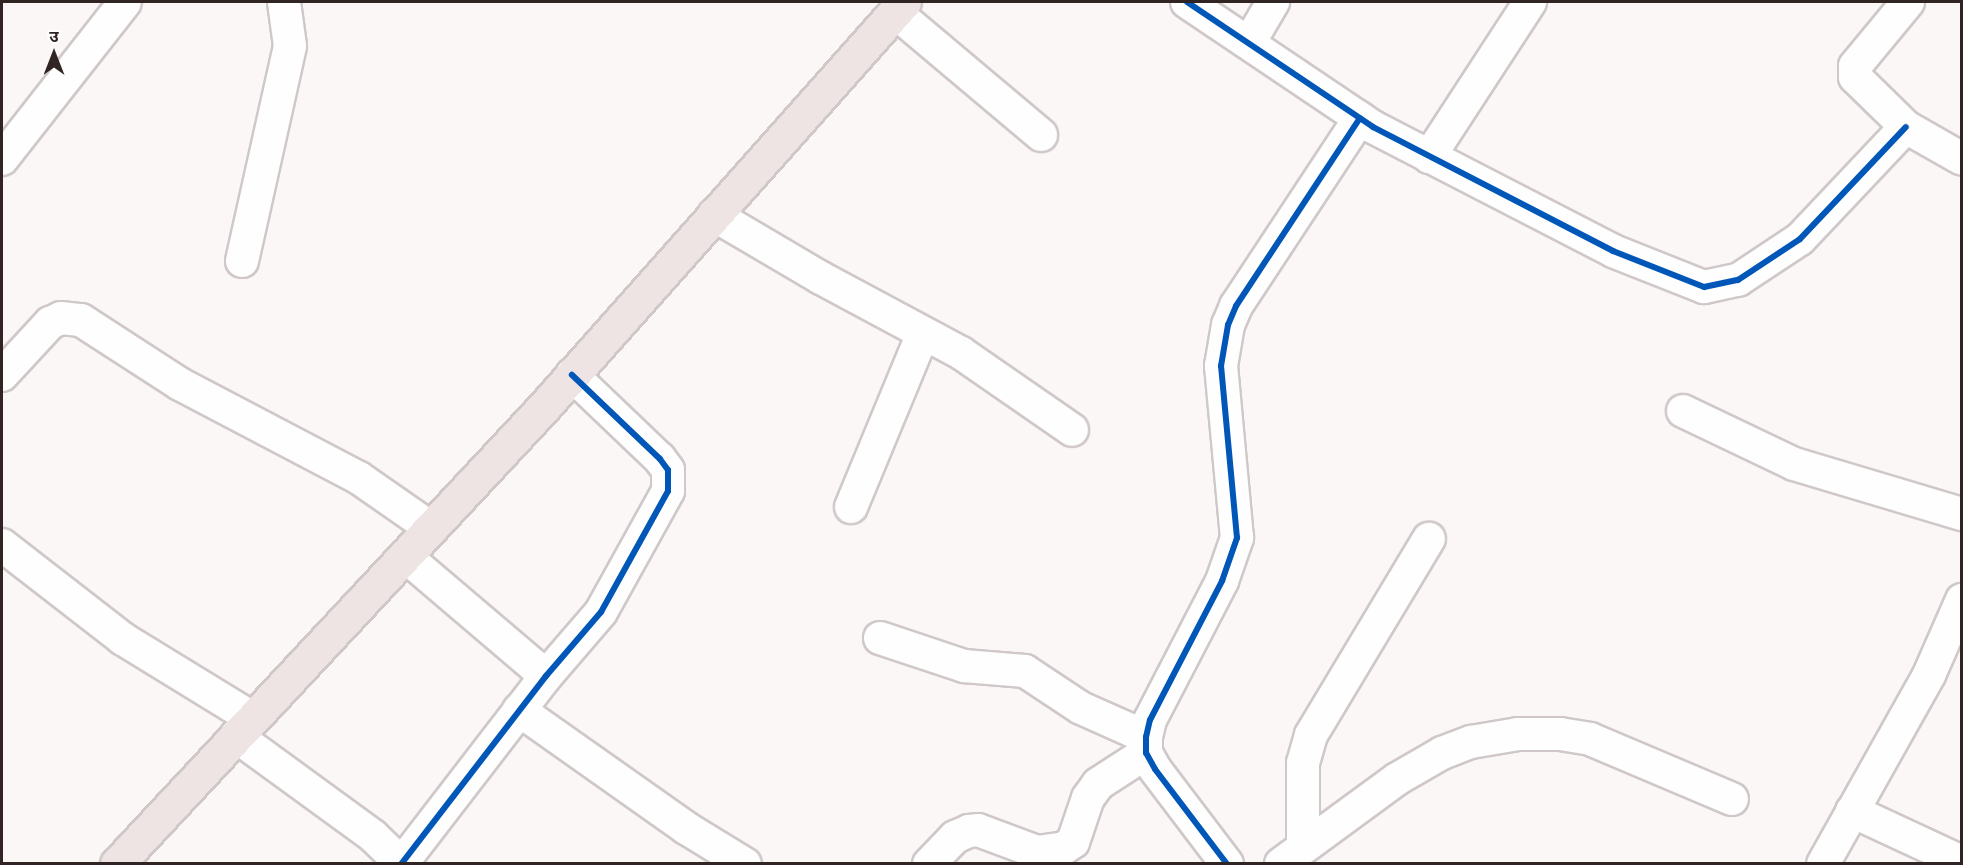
<!DOCTYPE html>
<html>
<head>
<meta charset="utf-8">
<style>
	body { margin:0 }
	#map { position:relative; width:1963px; height:865px; overflow:hidden; background:#fbf7f7; font-family:Ubuntu,"Noto Sans Devanagari",sans-serif }
	div>[style] { position:absolute }
	[style*='--x'] { left:calc(var(--x)*1px); top:calc(var(--y)*1px); width:calc(var(--w)*1px); rotate:calc(var(--a)*1deg) }
	.roads { filter:drop-shadow(2px 0 #d0c8c8) drop-shadow(-2px 0 #d0c8c8) drop-shadow(0 2px #d0c8c8) drop-shadow(0 -2px #d0c8c8) }
	.minor>* { height:32px; margin:-16px; padding:0 16px; transform-origin:16px; border-radius:16px; background:#fefefe }
	.major>* { height:33px; margin:-16.5px; padding:0 16.5px; transform-origin:16.5px; border-radius:16.5px; background:#eee4e3 }
	.cycleway>* { height:6px; margin:-3px; padding:0 3px; transform-origin:3px; border-radius:3px; background:#0057b8 }
	span { translate:-50% -50%; white-space:nowrap; text-align:center; line-height:1.15; -webkit-text-stroke:4.5px #fff; paint-order:stroke }
	.frame { position:absolute; inset:0; border:3px solid #312523; pointer-events:none }
	.north { position:absolute; left:24px; top:24px; width:60px; height:60px; -webkit-text-stroke:4px #fff; paint-order:stroke; rotate:0deg; font-size:16px; font-weight:700; line-height:24px; text-align:center; color:#312523 }
	.north::after { content:''; display:block; margin:auto; width:21px; height:27px; background:#312523; clip-path:polygon(50% 0,100% 100%,50% 72%,0 100%) }
</style>
</head>
<body>
<div id="map">
	<div class="roads">
		<div class="minor">
			<div style="--x:1187;--y:2;--w:224;--a:33.9"></div>
			<div style="--x:1373;--y:127;--w:270;--a:27.3"></div>
			<div style="--x:1613;--y:251;--w:98;--a:21.6"></div>
			<div style="--x:1704;--y:287;--w:35;--a:-12"></div>
			<div style="--x:1738;--y:280;--w:74;--a:-33.5"></div>
			<div style="--x:1800;--y:239;--w:154;--a:-46.6"></div>
			<div style="--x:1908;--y:2;--w:83;--a:129.6"></div>
			<div style="--x:1855;--y:66;--w:11;--a:90"></div>
			<div style="--x:1855;--y:77;--w:71;--a:44.4"></div>
			<div style="--x:1906;--y:127;--w:64;--a:29.7"></div>
			<div style="--x:895;--y:12;--w:191;--a:40.1"></div>
			<div style="--x:1249;--y:43;--w:48;--a:-59.7"></div>
			<div style="--x:1429;--y:157;--w:185;--a:-56.9"></div>
			<div style="--x:2;--y:159;--w:199;--a:-51.9"></div>
			<div style="--x:714;--y:215;--w:124;--a:30.5"></div>
			<div style="--x:821;--y:278;--w:159;--a:28.2"></div>
			<div style="--x:961;--y:353;--w:135;--a:34.7"></div>
			<div style="--x:242;--y:261;--w:220;--a:-77.4"></div>
			<div style="--x:290;--y:46;--w:44;--a:-97.8"></div>
			<div style="--x:2;--y:375;--w:71;--a:-47.3"></div>
			<div style="--x:50;--y:323;--w:12;--a:-24"></div>
			<div style="--x:61;--y:318;--w:20;--a:6"></div>
			<div style="--x:81;--y:320;--w:118;--a:32.9"></div>
			<div style="--x:180;--y:384;--w:202;--a:27.7"></div>
			<div style="--x:359;--y:478;--w:88;--a:34.8"></div>
			<div style="--x:1683;--y:411;--w:123;--a:25.5"></div>
			<div style="--x:1794;--y:464;--w:175;--a:16.6"></div>
			<div style="--x:851;--y:507;--w:188;--a:-67.5"></div>
			<div style="--x:2;--y:545;--w:153;--a:37.8"></div>
			<div style="--x:123;--y:639;--w:151;--a:31.5"></div>
			<div style="--x:405;--y:556;--w:185;--a:40.4"></div>
			<div style="--x:880;--y:638;--w:89;--a:18.4"></div>
			<div style="--x:964;--y:666;--w:61;--a:4.7"></div>
			<div style="--x:1025;--y:671;--w:67;--a:33.5"></div>
			<div style="--x:1081;--y:708;--w:71;--a:24"></div>
			<div style="--x:519;--y:710;--w:204;--a:35.2"></div>
			<div style="--x:686;--y:828;--w:69;--a:31.4"></div>
			<div style="--x:236;--y:736;--w:170;--a:36.1"></div>
			<div style="--x:373;--y:836;--w:40;--a:44"></div>
			<div style="--x:1852;--y:811;--w:121;--a:24.9"></div>
			<div style="--x:1303;--y:847;--w:84;--a:-90"></div>
			<div style="--x:1303;--y:763;--w:29;--a:-74"></div>
			<div style="--x:1311;--y:735;--w:229;--a:-59"></div>
			<div style="--x:402;--y:863;--w:236;--a:-52.4"></div>
			<div style="--x:546;--y:676;--w:84;--a:-49.3"></div>
			<div style="--x:601;--y:612;--w:138;--a:-61"></div>
			<div style="--x:668;--y:491;--w:21;--a:-90"></div>
			<div style="--x:668;--y:470;--w:14;--a:-126"></div>
			<div style="--x:660;--y:459;--w:122;--a:-136.3"></div>
			<div style="--x:929;--y:864;--w:37;--a:-46"></div>
			<div style="--x:955;--y:837;--w:15;--a:-23"></div>
			<div style="--x:969;--y:831;--w:9;--a:-6"></div>
			<div style="--x:978;--y:830;--w:63;--a:20.4"></div>
			<div style="--x:1037;--y:852;--w:27;--a:-8"></div>
			<div style="--x:1064;--y:848;--w:11;--a:-34"></div>
			<div style="--x:1073;--y:842;--w:46;--a:-71.2"></div>
			<div style="--x:1088;--y:798;--w:17;--a:-54"></div>
			<div style="--x:1098;--y:784;--w:57;--a:-32.9"></div>
			<div style="--x:1227;--y:864;--w:119;--a:-127.2"></div>
			<div style="--x:1155;--y:769;--w:18;--a:-119"></div>
			<div style="--x:1146;--y:753;--w:16;--a:-90"></div>
			<div style="--x:1146;--y:737;--w:17;--a:-77"></div>
			<div style="--x:1150;--y:720;--w:157;--a:-62.6"></div>
			<div style="--x:1222;--y:581;--w:46;--a:-70.8"></div>
			<div style="--x:1237;--y:538;--w:173;--a:-95.3"></div>
			<div style="--x:1221;--y:366;--w:42;--a:-80.3"></div>
			<div style="--x:1228;--y:325;--w:21;--a:-67"></div>
			<div style="--x:1236;--y:306;--w:225;--a:-56.6"></div>
			<div style="--x:1281;--y:864;--w:144;--a:-36.2"></div>
			<div style="--x:1397;--y:779;--w:52;--a:-30"></div>
			<div style="--x:1442;--y:753;--w:31;--a:-21"></div>
			<div style="--x:1471;--y:742;--w:48;--a:-9.7"></div>
			<div style="--x:1518;--y:734;--w:42;--a:0"></div>
			<div style="--x:1560;--y:734;--w:30;--a:9"></div>
			<div style="--x:1590;--y:739;--w:154;--a:22.9"></div>
			<div style="--x:1823;--y:864;--w:217;--a:-60.7"></div>
			<div style="--x:1929;--y:675;--w:82;--a:-66.3"></div>
		</div>
		<div class="major">
			<div style="--x:117;--y:864;--w:624;--a:-46.95"></div>
			<div style="--x:543;--y:408;--w:543;--a:-48.36"></div>
		</div>
	</div>
	<div class="cycleway">
		<div style="--x:1187;--y:2;--w:224;--a:33.9"></div>
		<div style="--x:1373;--y:127;--w:270;--a:27.3"></div>
		<div style="--x:1613;--y:251;--w:98;--a:21.6"></div>
		<div style="--x:1704;--y:287;--w:35;--a:-12"></div>
		<div style="--x:1738;--y:280;--w:74;--a:-33.5"></div>
		<div style="--x:1800;--y:239;--w:154;--a:-46.6"></div>
		<div style="--x:402;--y:863;--w:236;--a:-52.4"></div>
		<div style="--x:546;--y:676;--w:84;--a:-49.3"></div>
		<div style="--x:601;--y:612;--w:138;--a:-61"></div>
		<div style="--x:668;--y:491;--w:21;--a:-90"></div>
		<div style="--x:668;--y:470;--w:14;--a:-126"></div>
		<div style="--x:660;--y:459;--w:122;--a:-136.3"></div>
		<div style="--x:1227;--y:864;--w:119;--a:-127.2"></div>
		<div style="--x:1155;--y:769;--w:18;--a:-119"></div>
		<div style="--x:1146;--y:753;--w:16;--a:-90"></div>
		<div style="--x:1146;--y:737;--w:17;--a:-77"></div>
		<div style="--x:1150;--y:720;--w:157;--a:-62.6"></div>
		<div style="--x:1222;--y:581;--w:46;--a:-70.8"></div>
		<div style="--x:1237;--y:538;--w:173;--a:-95.3"></div>
		<div style="--x:1221;--y:366;--w:42;--a:-80.3"></div>
		<div style="--x:1228;--y:325;--w:21;--a:-67"></div>
		<div style="--x:1236;--y:306;--w:225;--a:-56.6"></div>
	</div>
	<div class="frame"></div>
	<div class="north">उ</div>
</div>
</body>
</html>
